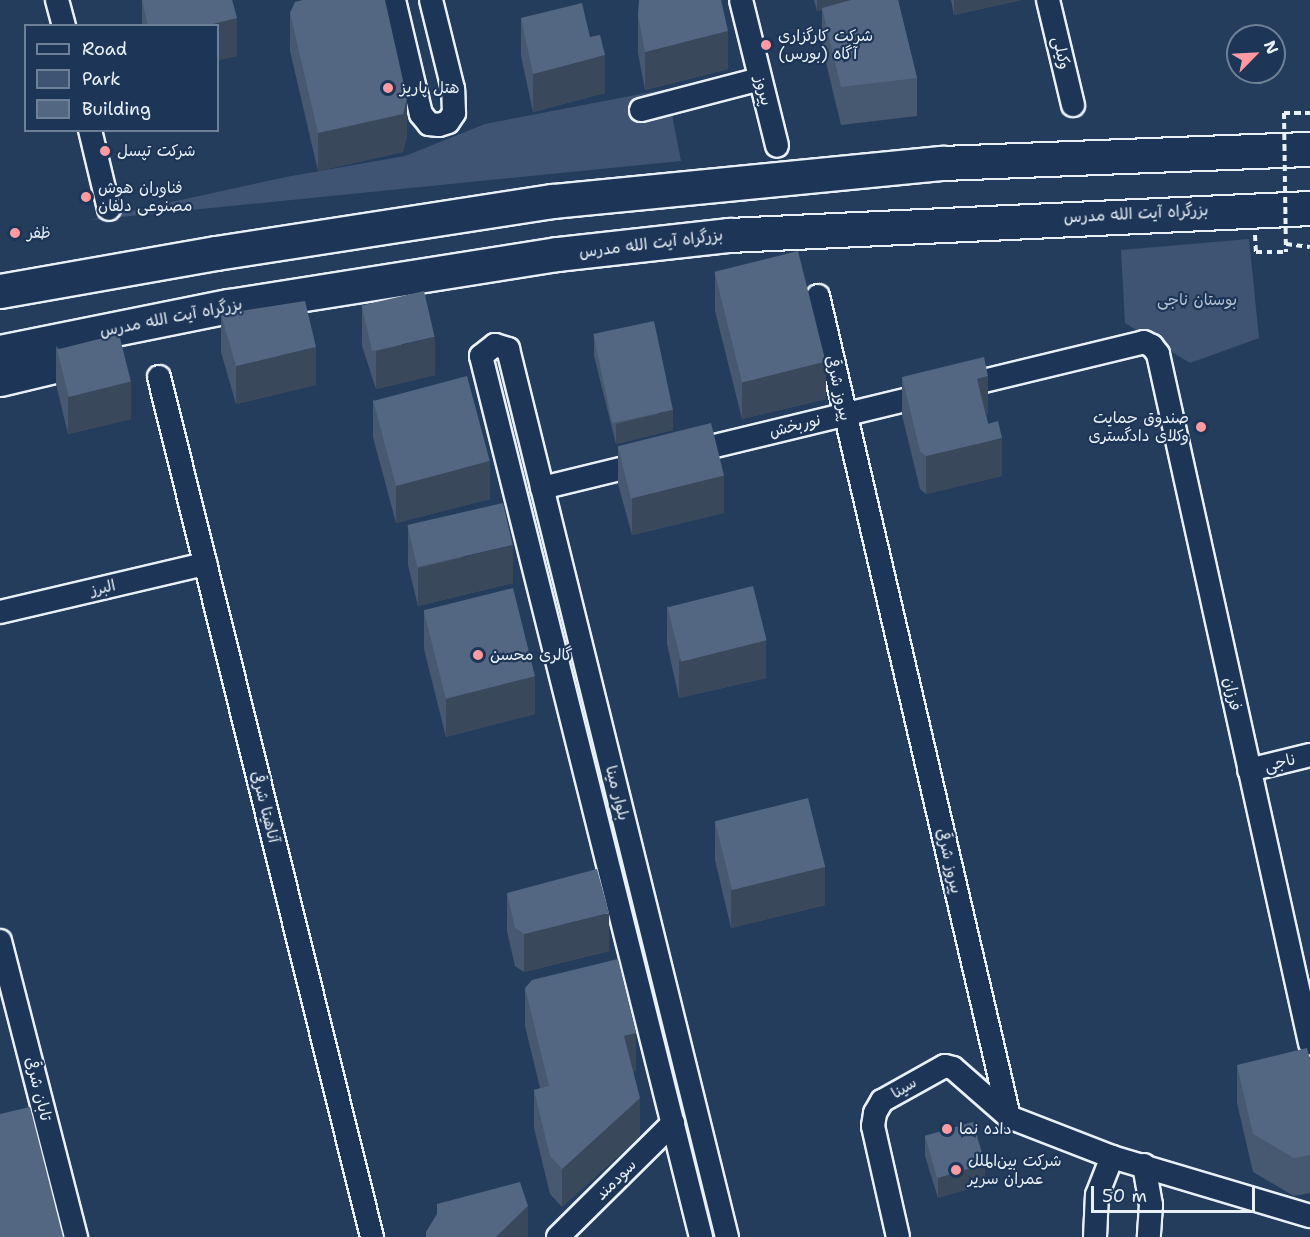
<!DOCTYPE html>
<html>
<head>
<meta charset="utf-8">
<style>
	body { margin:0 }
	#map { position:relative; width:1310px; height:1237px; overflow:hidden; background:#253d5d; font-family:"Shantell Sans","Playpen Sans Arabic",sans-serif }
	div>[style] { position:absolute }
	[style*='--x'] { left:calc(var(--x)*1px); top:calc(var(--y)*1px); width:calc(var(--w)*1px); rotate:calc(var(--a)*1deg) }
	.green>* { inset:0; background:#3e5472 }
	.path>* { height:4px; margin-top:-2px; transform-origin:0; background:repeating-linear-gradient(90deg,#e8f1f8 0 6px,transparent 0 10.5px) }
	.roads { filter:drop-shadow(2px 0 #e8f1f8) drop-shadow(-2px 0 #e8f1f8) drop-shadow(0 2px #e8f1f8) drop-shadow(0 -2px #e8f1f8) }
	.minor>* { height:22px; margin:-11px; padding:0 11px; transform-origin:11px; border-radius:11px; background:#1d3557 }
	.highway>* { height:33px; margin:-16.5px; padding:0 16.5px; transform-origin:16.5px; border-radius:16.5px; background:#1d3557 }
	.path-bridge>* { height:4px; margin-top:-2px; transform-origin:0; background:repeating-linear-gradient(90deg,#e8f1f8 0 6px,transparent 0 10.5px) }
	.wall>* { inset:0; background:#475970 }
	.shaded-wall>* { inset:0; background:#3a485b }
	.building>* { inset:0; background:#536782; transform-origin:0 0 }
	.dots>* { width:16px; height:16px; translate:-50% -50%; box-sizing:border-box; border:3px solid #1d3557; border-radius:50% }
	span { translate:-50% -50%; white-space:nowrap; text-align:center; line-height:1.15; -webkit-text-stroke:4.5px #1d3557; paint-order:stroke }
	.poi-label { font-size:16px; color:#e8f1f8 }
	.left { translate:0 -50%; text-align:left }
	.right { translate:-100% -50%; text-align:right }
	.street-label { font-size:16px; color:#e8f1f8 }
	.park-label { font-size:16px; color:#b5c2d0 }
	.legend { position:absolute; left:24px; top:24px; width:195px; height:108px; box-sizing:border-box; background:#1d3557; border:2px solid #6e8097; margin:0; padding:8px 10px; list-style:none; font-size:18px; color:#e8f1f8 }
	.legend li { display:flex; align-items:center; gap:12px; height:30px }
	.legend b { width:30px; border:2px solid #6e8097 }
	.north { position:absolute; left:1226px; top:24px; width:60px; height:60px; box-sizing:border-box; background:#1d3557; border:2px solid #6e8097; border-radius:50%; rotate:66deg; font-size:16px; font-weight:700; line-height:24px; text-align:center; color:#e8f1f8 }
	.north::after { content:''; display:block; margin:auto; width:21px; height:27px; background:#ff9aa2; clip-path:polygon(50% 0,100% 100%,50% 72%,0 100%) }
	.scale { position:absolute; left:1091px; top:1186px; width:164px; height:27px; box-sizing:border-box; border:3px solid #e8f1f8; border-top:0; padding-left:8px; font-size:18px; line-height:21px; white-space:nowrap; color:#e8f1f8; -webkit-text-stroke:4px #1d3557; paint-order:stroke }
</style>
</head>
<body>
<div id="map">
	<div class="green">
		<div style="clip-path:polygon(667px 89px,681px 161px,90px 220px,286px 177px,405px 156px,485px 124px)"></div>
		<div style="clip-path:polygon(1249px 239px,1259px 338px,1190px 363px,1125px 323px,1121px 250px)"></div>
		<div style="clip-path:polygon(501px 351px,611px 798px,715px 1237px,489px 355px)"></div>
	</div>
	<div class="path">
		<div style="--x:1284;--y:113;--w:26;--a:0"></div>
		<div style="--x:1255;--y:235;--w:17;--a:87"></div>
		<div style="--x:1256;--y:252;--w:30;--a:0"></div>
		<div style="--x:1286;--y:244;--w:24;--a:7"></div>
	</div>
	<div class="roads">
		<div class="minor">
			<div style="--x:57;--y:0;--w:27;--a:75"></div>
			<div style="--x:394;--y:0;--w:117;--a:76.7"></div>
			<div style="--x:421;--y:114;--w:13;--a:51"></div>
			<div style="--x:429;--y:124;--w:10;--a:6"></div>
			<div style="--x:439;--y:125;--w:9;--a:-18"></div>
			<div style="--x:448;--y:122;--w:11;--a:-56"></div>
			<div style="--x:454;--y:113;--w:24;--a:-92"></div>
			<div style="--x:453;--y:89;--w:92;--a:-103.9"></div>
			<div style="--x:741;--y:0;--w:150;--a:76.1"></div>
			<div style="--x:1048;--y:0;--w:108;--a:76.6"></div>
			<div style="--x:641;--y:110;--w:123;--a:-14.6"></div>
			<div style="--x:90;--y:130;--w:81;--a:76.5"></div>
			<div style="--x:818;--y:296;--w:843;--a:76.9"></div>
			<div style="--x:159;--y:377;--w:886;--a:76.09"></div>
			<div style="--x:686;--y:453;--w:471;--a:-13.6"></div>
			<div style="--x:1144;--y:342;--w:9;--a:27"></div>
			<div style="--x:1152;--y:346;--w:10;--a:53"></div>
			<div style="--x:1158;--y:354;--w:706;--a:77.56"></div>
			<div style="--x:542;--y:488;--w:110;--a:-13.7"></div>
			<div style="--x:0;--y:612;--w:211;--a:-13.2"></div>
			<div style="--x:1249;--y:770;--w:63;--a:-13.8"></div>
			<div style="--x:0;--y:941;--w:306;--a:75.6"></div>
			<div style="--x:1144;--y:1165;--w:41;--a:80.1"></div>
			<div style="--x:1151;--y:1205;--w:32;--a:94"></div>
			<div style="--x:558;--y:1237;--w:162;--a:-44.7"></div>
			<div style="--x:701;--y:1237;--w:908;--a:-104.02"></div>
			<div style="--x:481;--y:356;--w:18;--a:-38"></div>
			<div style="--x:495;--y:345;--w:14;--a:17"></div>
			<div style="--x:508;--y:349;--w:915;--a:76.15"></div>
			<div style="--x:898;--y:1237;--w:114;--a:-102.7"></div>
			<div style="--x:873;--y:1126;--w:13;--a:-81"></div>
			<div style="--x:875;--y:1113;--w:14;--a:-60"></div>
			<div style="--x:882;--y:1101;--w:72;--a:-29.1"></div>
			<div style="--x:945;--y:1066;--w:8;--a:14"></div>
			<div style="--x:953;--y:1068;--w:74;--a:41.2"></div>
			<div style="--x:1009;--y:1117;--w:110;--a:21.2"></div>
			<div style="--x:1112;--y:1157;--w:207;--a:16.6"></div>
			<div style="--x:1095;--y:1237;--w:42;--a:-87.3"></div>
			<div style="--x:1097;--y:1195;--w:41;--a:-68.5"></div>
		</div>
		<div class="highway">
			<div style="--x:0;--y:291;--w:219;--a:-10"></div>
			<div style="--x:216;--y:253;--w:341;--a:-8.8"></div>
			<div style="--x:553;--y:201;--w:391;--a:-5.6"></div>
			<div style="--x:942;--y:163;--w:368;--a:-2.2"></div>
			<div style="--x:0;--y:352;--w:234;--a:-11.4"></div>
			<div style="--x:229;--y:306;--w:332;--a:-9"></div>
			<div style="--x:557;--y:254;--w:173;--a:-6.3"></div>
			<div style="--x:729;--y:235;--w:582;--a:-2.66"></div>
			<div style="--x:0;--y:379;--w:103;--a:-13.5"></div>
		</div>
	</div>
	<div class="path-bridge">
		<div style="--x:1284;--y:113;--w:139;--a:89.2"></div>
	</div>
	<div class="wall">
		<div style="clip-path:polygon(142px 0,232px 0,237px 18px,237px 56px,218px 60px,218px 26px,142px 26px)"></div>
		<div style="clip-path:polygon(814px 0,898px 0,917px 78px,917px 116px,841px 125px,822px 46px,822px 10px,817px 11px)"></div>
		<div style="clip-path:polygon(951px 0,1021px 0,954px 15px)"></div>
		<div style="clip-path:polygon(290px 13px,407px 136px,403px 152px,318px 171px,290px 51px)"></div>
		<div style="clip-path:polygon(638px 15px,728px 69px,645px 90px,638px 53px)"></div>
		<div style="clip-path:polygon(521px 18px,590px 37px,605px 93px,533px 112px,521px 56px)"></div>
		<div style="clip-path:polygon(715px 273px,826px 399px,742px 419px,715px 311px)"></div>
		<div style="clip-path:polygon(362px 308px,435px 375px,376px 389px,362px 346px)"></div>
		<div style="clip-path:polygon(221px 314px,316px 385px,236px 404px,221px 352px)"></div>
		<div style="clip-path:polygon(594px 336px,673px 430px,616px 444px,594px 356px)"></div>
		<div style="clip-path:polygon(56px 346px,131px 419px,68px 434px,56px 384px)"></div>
		<div style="clip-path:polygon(902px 377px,988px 414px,986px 415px,1002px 476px,926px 494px,920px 489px,902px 415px)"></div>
		<div style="clip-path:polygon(373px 399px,490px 499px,396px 523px,373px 437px)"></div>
		<div style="clip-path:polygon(618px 446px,724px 513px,632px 535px,618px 484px)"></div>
		<div style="clip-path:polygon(408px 527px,513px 583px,418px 606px,408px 565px)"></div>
		<div style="clip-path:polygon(667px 606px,766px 678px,679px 698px,667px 644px)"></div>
		<div style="clip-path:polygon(424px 611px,535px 714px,446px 737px,424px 649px)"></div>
		<div style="clip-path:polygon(715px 822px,825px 905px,731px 928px,715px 860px)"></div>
		<div style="clip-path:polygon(507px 893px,609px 951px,524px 972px,515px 966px,507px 931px)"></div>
		<div style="clip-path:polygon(525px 988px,636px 1071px,633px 1071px,640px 1136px,562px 1207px,550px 1194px,534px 1128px,534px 1090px,540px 1088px,525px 1026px)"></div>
		<div style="clip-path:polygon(1310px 1060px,1310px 1193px,1294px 1196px,1253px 1172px,1237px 1103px,1237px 1065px)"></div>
		<div style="clip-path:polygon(925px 1136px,985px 1184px,938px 1198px,925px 1156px)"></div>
	</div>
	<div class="shaded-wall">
		<div style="clip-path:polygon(817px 0,857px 0,817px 11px)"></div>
		<div style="clip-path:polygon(954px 0,1021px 0,954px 15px)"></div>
		<div style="clip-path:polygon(237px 18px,237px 56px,218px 60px,218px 26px,204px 26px)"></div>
		<div style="clip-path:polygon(728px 31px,728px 69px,645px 90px,645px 52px)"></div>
		<div style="clip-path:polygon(605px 55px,605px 93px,533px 112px,533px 74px)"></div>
		<div style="clip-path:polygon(407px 98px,407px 136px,403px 152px,318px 171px,318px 133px)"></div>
		<div style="clip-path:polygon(435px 337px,435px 375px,376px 389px,376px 351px)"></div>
		<div style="clip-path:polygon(316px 347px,316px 385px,236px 404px,236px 366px)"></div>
		<div style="clip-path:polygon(826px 361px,826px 399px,742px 419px,742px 381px)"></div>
		<div style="clip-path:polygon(988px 376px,988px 414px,977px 417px,977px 379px)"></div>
		<div style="clip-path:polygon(131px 381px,131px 419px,68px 434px,68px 396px)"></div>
		<div style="clip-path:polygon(673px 410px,673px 430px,616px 444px,616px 424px)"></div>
		<div style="clip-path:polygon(1002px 438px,1002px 476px,926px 494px,926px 456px)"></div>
		<div style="clip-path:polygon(490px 461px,490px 499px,396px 523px,396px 485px)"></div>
		<div style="clip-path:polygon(724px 475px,724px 513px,632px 535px,632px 497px)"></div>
		<div style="clip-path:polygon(513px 545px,513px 583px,418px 606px,418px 568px)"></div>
		<div style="clip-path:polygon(766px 640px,766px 678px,679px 698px,679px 660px)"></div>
		<div style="clip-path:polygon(535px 676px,535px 714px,446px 737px,446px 699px)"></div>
		<div style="clip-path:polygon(825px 867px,825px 905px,731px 928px,731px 890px)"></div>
		<div style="clip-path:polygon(609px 913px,609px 951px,524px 972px,524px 934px)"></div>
		<div style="clip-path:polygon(636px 1033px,636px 1071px,624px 1074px,624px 1036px)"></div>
		<div style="clip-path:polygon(640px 1098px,640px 1136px,562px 1207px,562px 1169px)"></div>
		<div style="clip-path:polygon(985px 1164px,985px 1184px,938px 1198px,938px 1178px)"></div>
		<div style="clip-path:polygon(528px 1206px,528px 1237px,496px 1237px)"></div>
	</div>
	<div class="building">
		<div style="clip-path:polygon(142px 0,232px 0,237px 18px,204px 26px,148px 26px)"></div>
		<div style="clip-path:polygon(303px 0,385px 0,407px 98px,403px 114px,318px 133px,290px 13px,295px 2px)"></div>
		<div style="clip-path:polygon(639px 0,721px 0,728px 31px,645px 52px,638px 15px)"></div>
		<div style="clip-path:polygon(851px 0,898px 0,917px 78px,841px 87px,822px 8px)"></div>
		<div style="clip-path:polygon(582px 3px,590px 37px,600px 35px,605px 55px,533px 74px,521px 18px)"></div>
		<div style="left:798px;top:251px;width:114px;height:86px;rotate:76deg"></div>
		<div style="left:424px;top:291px;width:47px;height:64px;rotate:77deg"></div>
		<div style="clip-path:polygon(305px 301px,316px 347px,236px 366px,221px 314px)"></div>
		<div style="left:654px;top:321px;width:91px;height:62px;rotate:78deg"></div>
		<div style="left:119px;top:334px;width:49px;height:64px;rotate:76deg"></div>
		<div style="clip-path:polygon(984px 357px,988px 376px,977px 379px,988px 424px,998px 421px,1002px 438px,926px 456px,920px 451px,902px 377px)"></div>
		<div style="left:467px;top:376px;width:88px;height:97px;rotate:75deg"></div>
		<div style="left:711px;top:423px;width:54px;height:96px;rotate:76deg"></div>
		<div style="left:503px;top:503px;width:43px;height:98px;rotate:77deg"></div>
		<div style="left:753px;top:586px;width:56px;height:88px;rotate:76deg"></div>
		<div style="left:513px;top:588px;width:91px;height:92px;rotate:76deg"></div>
		<div style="left:808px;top:798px;width:71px;height:96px;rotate:76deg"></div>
		<div style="clip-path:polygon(597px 869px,609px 913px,524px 934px,515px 928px,507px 893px)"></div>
		<div style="clip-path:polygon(618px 959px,636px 1033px,624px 1036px,640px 1098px,562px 1169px,550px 1156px,534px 1090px,549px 1086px,525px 988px,532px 980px)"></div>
		<div style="clip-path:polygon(1307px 1048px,1310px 1060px,1310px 1155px,1294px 1158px,1253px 1134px,1237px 1065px)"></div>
		<div style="clip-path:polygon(30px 1107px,63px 1237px,0 1237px,0 1114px)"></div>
		<div style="left:973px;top:1122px;width:44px;height:50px;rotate:74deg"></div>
		<div style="clip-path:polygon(520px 1182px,528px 1206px,496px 1237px,426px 1237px,426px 1232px,437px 1214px,437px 1204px)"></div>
	</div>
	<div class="dots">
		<div style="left:766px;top:45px;background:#ff9aa2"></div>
		<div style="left:388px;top:88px;background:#ff9aa2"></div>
		<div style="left:105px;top:151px;background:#ff9aa2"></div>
		<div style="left:86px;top:197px;background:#ff9aa2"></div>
		<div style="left:15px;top:233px;background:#ff9aa2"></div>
		<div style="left:1201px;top:427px;background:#ff9aa2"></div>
		<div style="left:478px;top:655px;background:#ff9aa2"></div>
		<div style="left:947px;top:1129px;background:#ff9aa2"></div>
		<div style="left:956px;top:1170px;background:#ff9aa2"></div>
	</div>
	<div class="poi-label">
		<span class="left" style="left:778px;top:45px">شرکت کارگزاری<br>آگاه (بورس)</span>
		<span class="left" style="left:400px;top:88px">هتل پاریز</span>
		<span class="left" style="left:117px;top:151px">شرکت تپسل</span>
		<span class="left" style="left:98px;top:197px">فناوران هوش<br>مصنوعی دلفان</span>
		<span class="left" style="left:27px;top:233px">ظفر</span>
		<span class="right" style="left:1189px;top:427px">صندوق حمایت<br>وکلای دادگستری</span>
		<span class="left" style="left:490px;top:655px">گالری محسن</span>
		<span class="left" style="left:959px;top:1129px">داده نما</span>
		<span class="left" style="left:968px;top:1170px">شرکت بین‌الملل<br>عمران سریر</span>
	</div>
	<div class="street-label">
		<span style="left:1061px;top:53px;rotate:77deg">وكيلی</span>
		<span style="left:763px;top:91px;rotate:76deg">پیروز</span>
		<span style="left:1136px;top:214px;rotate:-3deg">بزرگراه آیت الله مدرس</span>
		<span style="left:651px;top:244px;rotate:-7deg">بزرگراه آیت الله مدرس</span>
		<span style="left:171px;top:318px;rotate:-11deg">بزرگراه آیت الله مدرس</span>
		<span style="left:838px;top:388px;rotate:77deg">پیروز شرقی</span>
		<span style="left:795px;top:426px;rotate:-14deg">نوربخش</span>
		<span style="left:103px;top:588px;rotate:-13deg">البرز</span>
		<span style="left:1232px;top:694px;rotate:77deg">فرزان</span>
		<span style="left:1280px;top:763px;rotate:-14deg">ناجی</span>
		<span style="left:617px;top:793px;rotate:76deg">بلوار مینا</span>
		<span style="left:265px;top:807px;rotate:76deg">آناهیتا شرقی</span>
		<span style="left:949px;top:861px;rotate:77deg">پیروز شرقی</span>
		<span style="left:904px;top:1088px;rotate:-32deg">سینا</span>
		<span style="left:38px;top:1089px;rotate:76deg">تابان شرقی</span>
		<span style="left:616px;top:1180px;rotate:-45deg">سودمند</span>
	</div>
	<div class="park-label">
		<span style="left:1197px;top:300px">بوستان ناجی</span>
	</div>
	<ul class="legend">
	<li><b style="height:8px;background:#1d3557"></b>Road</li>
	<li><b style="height:16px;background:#3e5472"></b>Park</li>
	<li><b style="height:16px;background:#536782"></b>Building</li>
	</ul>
	<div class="north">N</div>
	<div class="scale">50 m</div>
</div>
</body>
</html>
